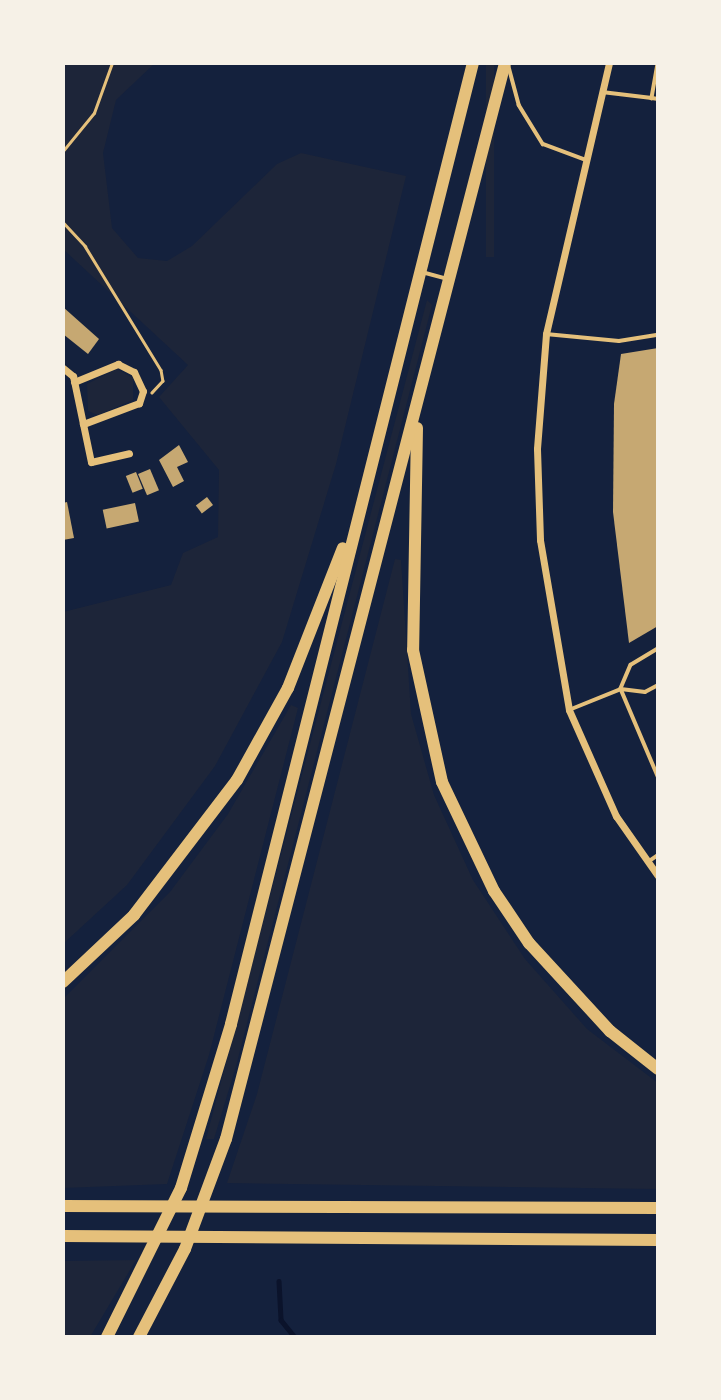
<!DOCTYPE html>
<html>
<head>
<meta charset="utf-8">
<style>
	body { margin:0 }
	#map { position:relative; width:721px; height:1400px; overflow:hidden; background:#14213d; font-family:Manrope,sans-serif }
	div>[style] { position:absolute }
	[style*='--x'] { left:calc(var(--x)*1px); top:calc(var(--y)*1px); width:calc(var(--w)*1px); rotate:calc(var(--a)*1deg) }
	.green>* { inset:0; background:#1d2539; transform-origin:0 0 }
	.stream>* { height:4.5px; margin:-2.25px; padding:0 2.25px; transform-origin:2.25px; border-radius:2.25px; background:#0b132b }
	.building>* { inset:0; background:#c6a872; transform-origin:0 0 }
	.path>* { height:2.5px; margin:-1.25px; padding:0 1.25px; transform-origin:1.25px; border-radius:1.25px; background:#e5c07b }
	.service>* { height:3.5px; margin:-1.75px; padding:0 1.75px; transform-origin:1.75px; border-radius:1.75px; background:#e5c07b }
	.minor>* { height:7px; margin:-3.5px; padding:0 3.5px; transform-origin:3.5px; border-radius:3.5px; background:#e5c07b }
	.motorway>* { height:12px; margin:-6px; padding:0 6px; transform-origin:6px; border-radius:6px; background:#e5c07b }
	span { translate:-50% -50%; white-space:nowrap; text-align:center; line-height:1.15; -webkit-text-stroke:6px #f6f1e7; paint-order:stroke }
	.frame { position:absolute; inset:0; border:65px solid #f6f1e7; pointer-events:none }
</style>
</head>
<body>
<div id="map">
	<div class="green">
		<div style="clip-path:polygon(63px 63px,155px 63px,116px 100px,103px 153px,112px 228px,138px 258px,167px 261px,192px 246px,277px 164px,301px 153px,406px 176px,336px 464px,282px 642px,215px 766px,127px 885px,63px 944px,63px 612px,171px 585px,183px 553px,218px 537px,219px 470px,159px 397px,188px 365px,63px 249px)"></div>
		<div style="left:486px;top:63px;width:8px;height:194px"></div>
		<div style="clip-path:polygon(427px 300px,432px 305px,236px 1066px,214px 1139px,206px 1139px)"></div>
		<div style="clip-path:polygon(117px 369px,133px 378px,133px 400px,98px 415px,88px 411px,87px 384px)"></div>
		<div style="clip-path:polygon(395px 559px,401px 560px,411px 714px,434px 795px,473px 880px,525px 959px,587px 1029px,658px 1083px,658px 1189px,227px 1183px,257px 1094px)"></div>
		<div style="clip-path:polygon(291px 705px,298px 708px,209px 1055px,167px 1184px,63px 1188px,63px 999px,170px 892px,228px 814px)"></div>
		<div style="clip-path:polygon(136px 1260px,90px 1337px,63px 1337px,63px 1261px)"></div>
	</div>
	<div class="stream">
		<div style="--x:279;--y:1281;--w:39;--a:87"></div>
		<div style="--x:281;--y:1320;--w:22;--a:51"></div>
	</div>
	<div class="building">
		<div style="clip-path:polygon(63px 307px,99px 339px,88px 354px,63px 334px)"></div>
		<div style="clip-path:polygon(658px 348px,658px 626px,629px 643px,613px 512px,614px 404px,621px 354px)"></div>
		<div style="clip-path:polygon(179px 445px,188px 462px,177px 467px,184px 481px,173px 487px,159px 460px)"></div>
		<div style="left:150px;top:469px;width:23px;height:13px;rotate:67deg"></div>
		<div style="left:136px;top:472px;width:18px;height:11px;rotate:68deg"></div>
		<div style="left:207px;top:497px;width:10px;height:14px;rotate:53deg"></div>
		<div style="clip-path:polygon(67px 502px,74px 538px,63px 540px,63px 503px)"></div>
		<div style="left:135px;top:503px;width:19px;height:33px;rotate:78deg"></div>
	</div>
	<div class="path">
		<div style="--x:63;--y:151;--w:49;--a:-50.8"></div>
		<div style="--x:94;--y:113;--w:53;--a:-70.2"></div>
		<div style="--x:63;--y:222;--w:33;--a:47"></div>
		<div style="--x:85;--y:246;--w:145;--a:58.5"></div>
		<div style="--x:161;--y:370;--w:11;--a:80"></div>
		<div style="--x:163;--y:381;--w:16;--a:133"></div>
	</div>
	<div class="service">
		<div style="--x:658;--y:64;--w:35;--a:100"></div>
		<div style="--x:652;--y:98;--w:6;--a:9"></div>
		<div style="--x:509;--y:67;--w:39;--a:75"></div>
		<div style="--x:519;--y:105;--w:46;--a:58.4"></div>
		<div style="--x:543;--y:144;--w:46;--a:20.4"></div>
		<div style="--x:602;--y:92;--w:50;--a:6.8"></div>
		<div style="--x:422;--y:272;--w:24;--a:15"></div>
		<div style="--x:546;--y:334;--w:73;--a:5.5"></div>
		<div style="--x:619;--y:341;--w:39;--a:-9"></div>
		<div style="--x:658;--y:649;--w:31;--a:149"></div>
		<div style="--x:631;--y:665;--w:26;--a:113"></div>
		<div style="--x:621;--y:689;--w:95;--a:67"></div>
		<div style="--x:569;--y:710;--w:56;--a:-22"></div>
		<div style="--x:621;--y:689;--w:24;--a:7"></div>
		<div style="--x:645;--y:692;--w:15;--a:-28"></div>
		<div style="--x:648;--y:862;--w:12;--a:-35"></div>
	</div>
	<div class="minor">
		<div style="--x:609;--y:63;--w:278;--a:103.1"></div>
		<div style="--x:546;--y:334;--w:115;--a:94.5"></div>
		<div style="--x:537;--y:449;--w:91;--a:88.1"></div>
		<div style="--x:540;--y:540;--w:172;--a:80.3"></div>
		<div style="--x:569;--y:710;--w:116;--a:66.1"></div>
		<div style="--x:616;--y:816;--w:73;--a:55"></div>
		<div style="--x:63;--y:368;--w:13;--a:39"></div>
		<div style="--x:73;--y:376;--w:88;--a:78.2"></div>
		<div style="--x:91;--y:462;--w:39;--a:-13"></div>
		<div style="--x:74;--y:382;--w:48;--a:-22.2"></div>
		<div style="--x:118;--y:364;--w:18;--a:27"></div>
		<div style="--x:134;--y:372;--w:21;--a:65"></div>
		<div style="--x:143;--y:391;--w:13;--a:108"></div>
		<div style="--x:139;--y:403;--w:60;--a:159.4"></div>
	</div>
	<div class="motorway">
		<div style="--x:417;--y:428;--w:222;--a:91"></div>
		<div style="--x:413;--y:650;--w:135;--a:77.6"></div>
		<div style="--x:442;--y:782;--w:121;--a:64.5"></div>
		<div style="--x:494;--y:891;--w:63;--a:56.1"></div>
		<div style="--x:529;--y:943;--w:120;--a:47.4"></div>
		<div style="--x:610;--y:1031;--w:61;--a:38.4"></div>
		<div style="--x:63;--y:982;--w:98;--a:-43.3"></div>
		<div style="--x:134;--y:915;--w:170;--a:-52.7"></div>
		<div style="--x:237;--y:780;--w:105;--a:-61"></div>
		<div style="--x:288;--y:688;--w:150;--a:-68.6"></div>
		<div style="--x:63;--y:1206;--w:595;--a:0.19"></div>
		<div style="--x:63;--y:1236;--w:595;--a:0.39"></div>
		<div style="--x:107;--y:1337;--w:166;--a:-63.6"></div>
		<div style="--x:181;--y:1188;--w:171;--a:-73"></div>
		<div style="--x:231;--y:1024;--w:991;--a:-75.87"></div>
		<div style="--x:139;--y:1337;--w:99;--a:-62.4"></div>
		<div style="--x:185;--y:1249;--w:117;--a:-69.6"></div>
		<div style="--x:226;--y:1139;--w:1112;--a:-75.46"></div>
	</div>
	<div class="frame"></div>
</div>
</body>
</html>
